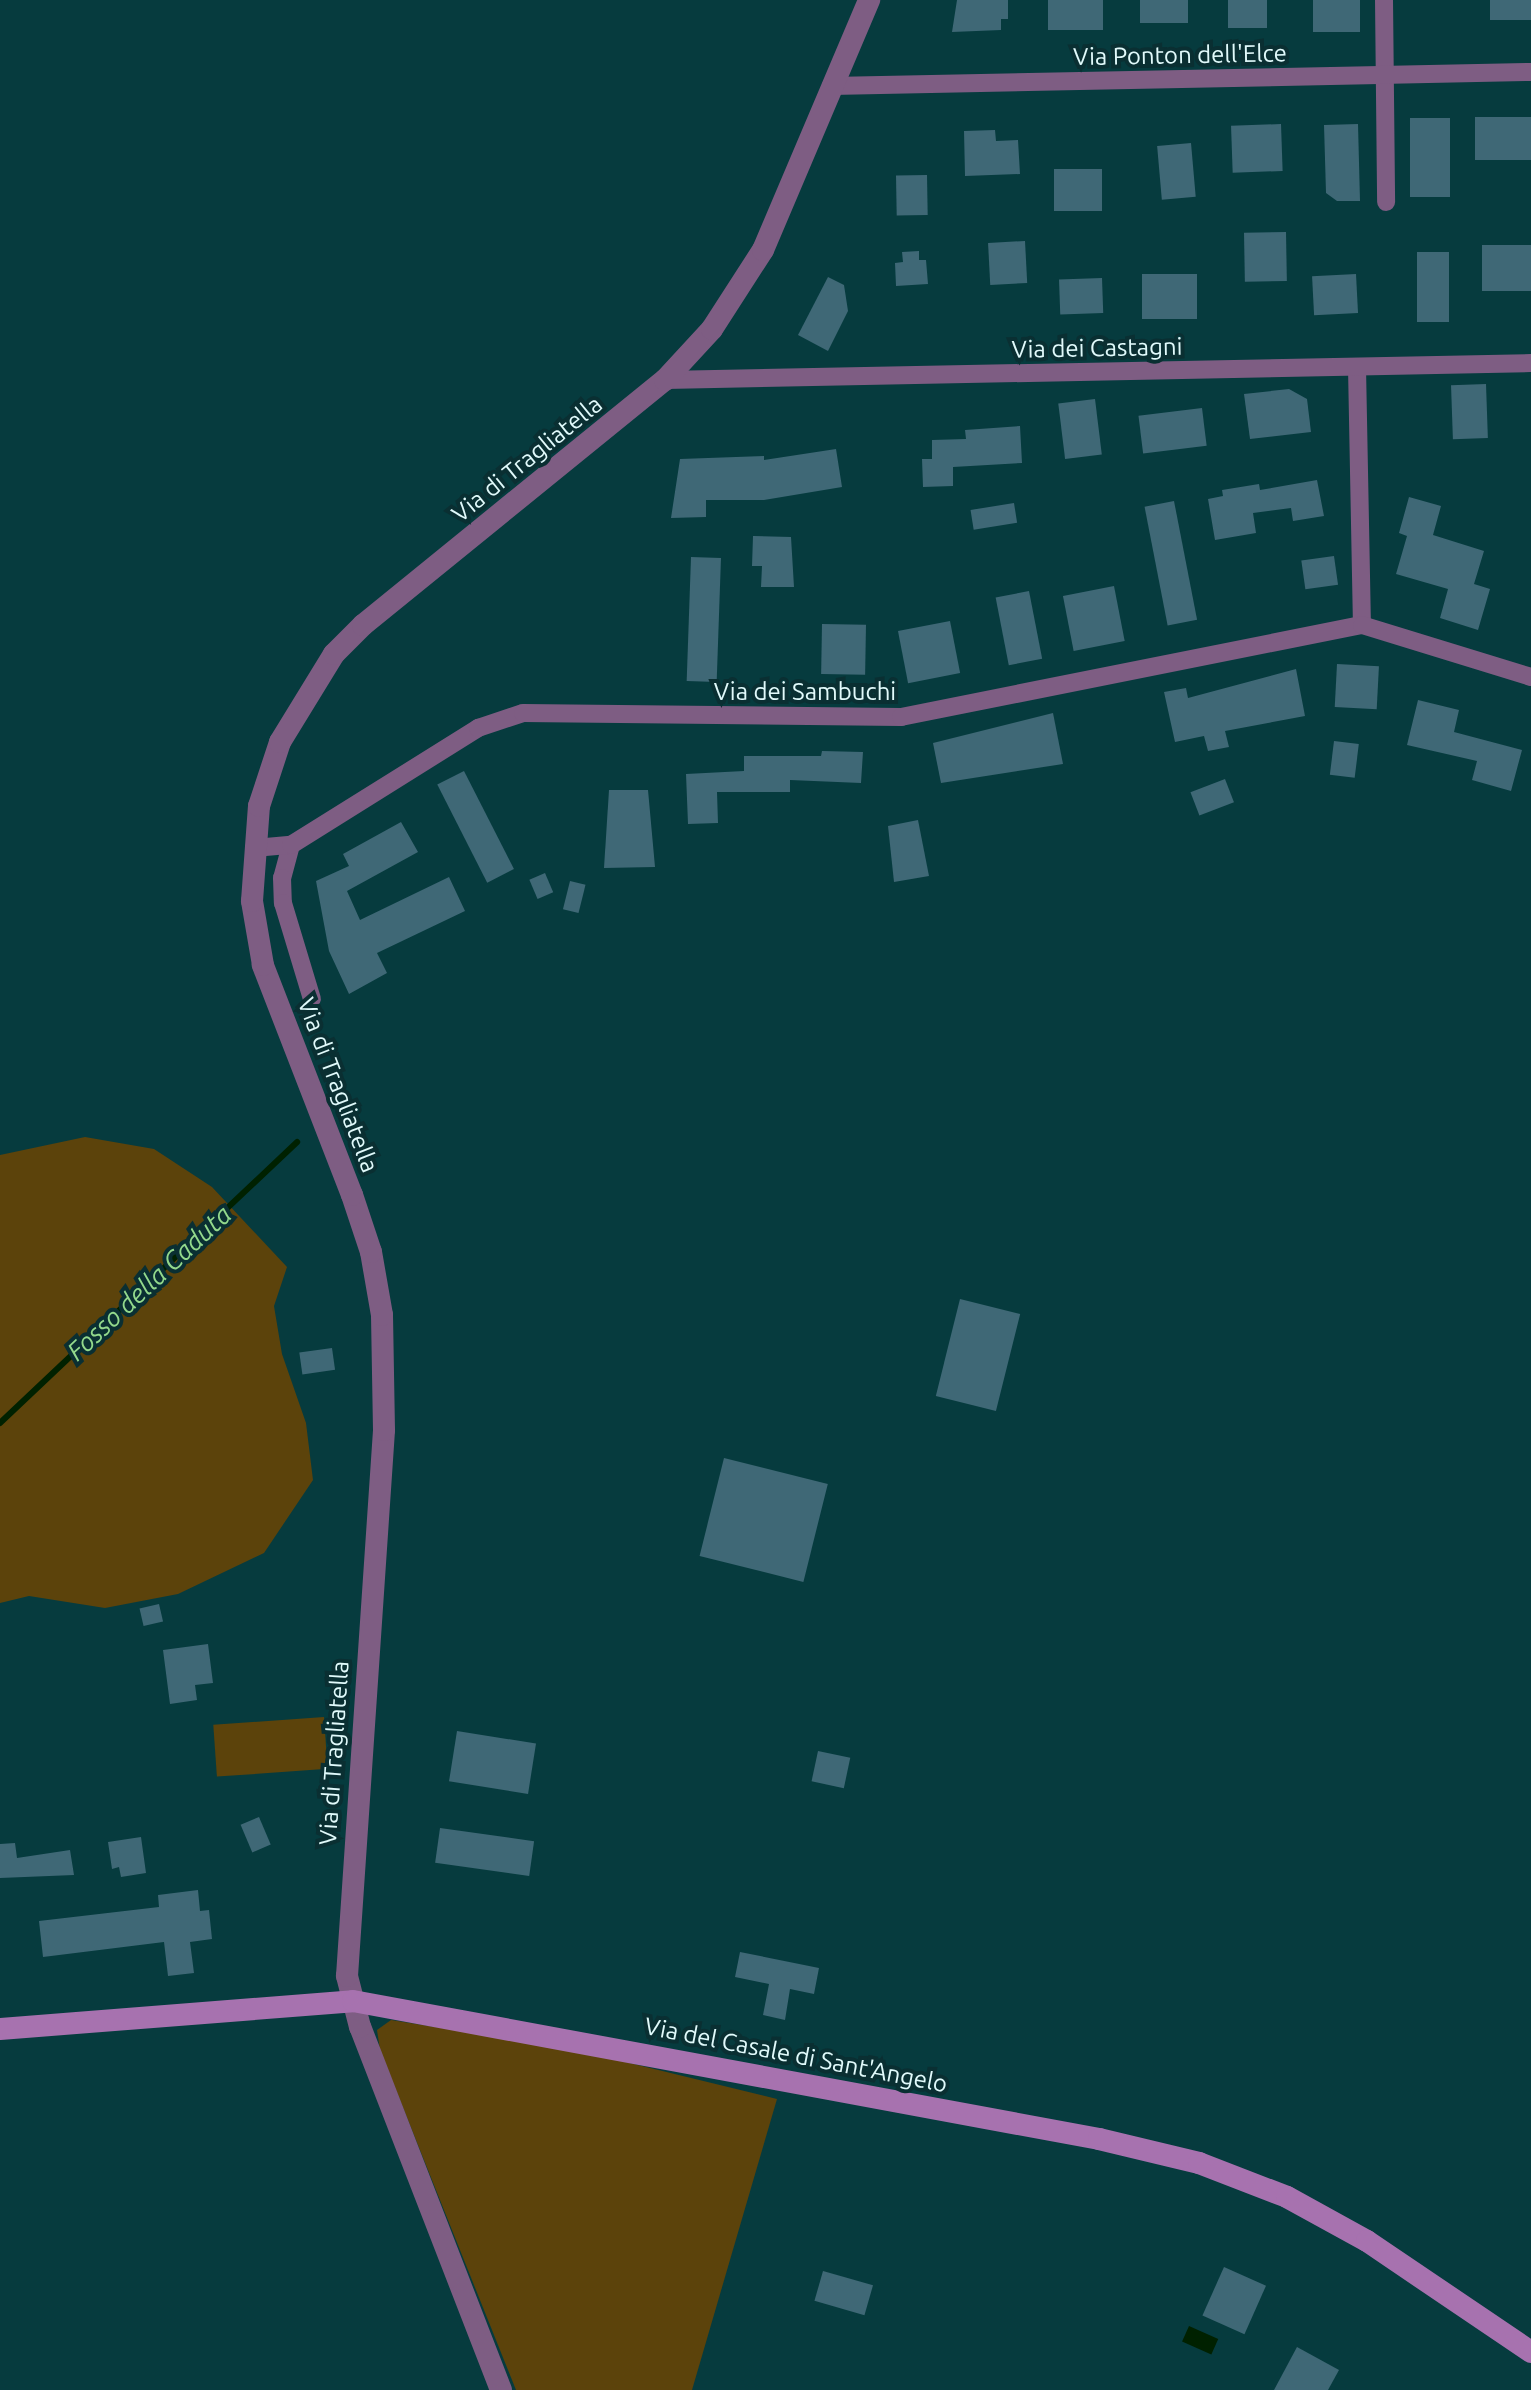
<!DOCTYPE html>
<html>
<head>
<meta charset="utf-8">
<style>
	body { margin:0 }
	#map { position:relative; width:1531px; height:2390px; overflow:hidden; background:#063b3e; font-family:Ubuntu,sans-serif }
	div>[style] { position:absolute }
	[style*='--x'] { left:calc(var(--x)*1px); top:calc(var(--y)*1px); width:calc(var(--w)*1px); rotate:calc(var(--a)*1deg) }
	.green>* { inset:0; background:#5c430b; transform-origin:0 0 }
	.water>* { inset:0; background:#002100; transform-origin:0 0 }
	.stream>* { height:6px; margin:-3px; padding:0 3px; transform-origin:3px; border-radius:3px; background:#002100 }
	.building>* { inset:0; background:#3f6876; transform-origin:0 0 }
	.minor>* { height:18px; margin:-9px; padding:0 9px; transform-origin:9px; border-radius:9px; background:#7e5d83 }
	.tertiary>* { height:22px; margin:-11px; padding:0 11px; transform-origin:11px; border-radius:11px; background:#7e5d83 }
	.secondary>* { height:22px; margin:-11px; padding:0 11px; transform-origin:11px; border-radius:11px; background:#a772af }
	span { translate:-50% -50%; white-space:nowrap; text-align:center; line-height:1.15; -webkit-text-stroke:8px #0a2f32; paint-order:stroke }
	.street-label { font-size:24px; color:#e1fafb }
	.water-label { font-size:26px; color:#93d98c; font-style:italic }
</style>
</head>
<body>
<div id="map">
	<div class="green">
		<div style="clip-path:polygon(85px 1137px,154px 1149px,212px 1187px,287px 1267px,274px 1306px,282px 1354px,306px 1423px,313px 1480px,264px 1553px,178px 1594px,105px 1608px,29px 1596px,0 1603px,0 1155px)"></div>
		<div style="left:324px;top:1717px;width:52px;height:111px;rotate:86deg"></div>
		<div style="clip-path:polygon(391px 2020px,568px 2048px,777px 2099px,692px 2390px,516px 2390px,380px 2050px,377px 2030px)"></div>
	</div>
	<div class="water">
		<div style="left:1189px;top:2326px;width:32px;height:17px;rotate:24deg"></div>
	</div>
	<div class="stream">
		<div style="--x:0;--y:1423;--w:409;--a:-43.4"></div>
	</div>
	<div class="building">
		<div style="clip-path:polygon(957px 0,1008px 0,1008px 19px,1001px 19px,1001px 30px,952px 32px)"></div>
		<div style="left:1048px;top:0;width:55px;height:30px"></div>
		<div style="left:1140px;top:0;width:48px;height:23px"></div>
		<div style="left:1228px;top:0;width:39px;height:28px"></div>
		<div style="left:1313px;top:0;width:47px;height:32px"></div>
		<div style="left:1490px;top:0;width:41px;height:20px"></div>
		<div style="left:1531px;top:117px;width:43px;height:56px;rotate:90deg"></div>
		<div style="left:1450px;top:118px;width:79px;height:40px;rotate:90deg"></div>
		<div style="left:1281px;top:124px;width:47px;height:50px;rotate:88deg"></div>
		<div style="clip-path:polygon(1358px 124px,1360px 201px,1337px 201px,1326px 193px,1324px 125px)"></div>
		<div style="clip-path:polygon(995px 130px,996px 141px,1018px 140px,1020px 174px,965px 176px,964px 131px)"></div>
		<div style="left:1191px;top:143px;width:54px;height:34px;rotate:85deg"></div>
		<div style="left:1054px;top:169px;width:48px;height:42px"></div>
		<div style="left:927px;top:175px;width:40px;height:31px;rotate:89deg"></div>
		<div style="left:1286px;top:232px;width:49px;height:42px;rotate:89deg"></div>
		<div style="left:1025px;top:241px;width:42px;height:37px;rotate:87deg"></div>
		<div style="left:1531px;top:245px;width:46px;height:49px;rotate:90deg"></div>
		<div style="clip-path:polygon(919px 251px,919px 260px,926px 260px,928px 284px,896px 286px,895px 263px,903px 262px,902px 252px)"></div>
		<div style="left:1417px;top:252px;width:32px;height:70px"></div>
		<div style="left:1142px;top:274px;width:55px;height:45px"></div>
		<div style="left:1356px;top:274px;width:39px;height:44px;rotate:87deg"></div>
		<div style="clip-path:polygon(828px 277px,844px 285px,848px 311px,828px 351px,798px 335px)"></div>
		<div style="left:1102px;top:278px;width:35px;height:43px;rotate:88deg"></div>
		<div style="left:1486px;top:384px;width:54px;height:35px;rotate:88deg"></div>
		<div style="clip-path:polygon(1289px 389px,1307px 399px,1311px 432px,1250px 439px,1244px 394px)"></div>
		<div style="left:1095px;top:399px;width:56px;height:37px;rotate:83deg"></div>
		<div style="left:1202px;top:408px;width:38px;height:64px;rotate:83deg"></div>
		<div style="clip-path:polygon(1020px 426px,1022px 463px,953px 467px,953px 486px,923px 487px,922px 459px,932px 459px,932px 440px,966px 439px,965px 430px)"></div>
		<div style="clip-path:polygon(836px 449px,842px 487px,764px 500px,706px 500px,706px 517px,671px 518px,680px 459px,764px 456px,764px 460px)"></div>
		<div style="clip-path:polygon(1317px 480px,1324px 516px,1293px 521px,1291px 508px,1253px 513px,1256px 533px,1215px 540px,1208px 499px,1223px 496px,1222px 490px,1259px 484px,1260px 490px)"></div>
		<div style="clip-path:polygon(1409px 497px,1441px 506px,1433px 535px,1484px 551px,1474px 584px,1490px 589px,1478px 630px,1440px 618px,1448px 589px,1396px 574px,1407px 536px,1399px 533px)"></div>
		<div style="left:1174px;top:501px;width:121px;height:30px;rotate:79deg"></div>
		<div style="left:1014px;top:503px;width:20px;height:44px;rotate:81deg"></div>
		<div style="clip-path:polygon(753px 536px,791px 537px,794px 587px,761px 587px,762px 566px,752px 566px)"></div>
		<div style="left:1334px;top:556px;width:29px;height:33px;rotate:82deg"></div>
		<div style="left:691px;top:557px;width:30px;height:124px;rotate:2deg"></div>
		<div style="left:1114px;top:586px;width:56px;height:52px;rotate:79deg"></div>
		<div style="left:1029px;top:591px;width:69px;height:34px;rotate:79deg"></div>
		<div style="left:950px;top:621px;width:53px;height:53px;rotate:79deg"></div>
		<div style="left:822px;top:624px;width:44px;height:50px;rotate:1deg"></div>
		<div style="left:1337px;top:664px;width:42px;height:43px;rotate:3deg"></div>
		<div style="clip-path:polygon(1296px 669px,1305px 716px,1225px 731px,1229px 747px,1208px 751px,1204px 736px,1175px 742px,1164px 692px,1186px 688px,1188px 698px)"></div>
		<div style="clip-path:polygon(1418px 700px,1459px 710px,1454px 732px,1522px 750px,1511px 791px,1472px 780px,1477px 761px,1407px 745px)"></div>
		<div style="clip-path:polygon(1053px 713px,1063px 764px,941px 783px,933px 743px)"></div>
		<div style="left:1334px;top:741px;width:25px;height:34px;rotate:7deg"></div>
		<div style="clip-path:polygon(822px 751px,863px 752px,861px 783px,790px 780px,790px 792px,717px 792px,718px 823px,688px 824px,686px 774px,744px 771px,744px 756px,821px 756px)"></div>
		<div style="left:464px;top:771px;width:110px;height:30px;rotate:63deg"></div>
		<div style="left:1225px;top:779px;width:25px;height:37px;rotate:69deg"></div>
		<div style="clip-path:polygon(609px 790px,648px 790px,655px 867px,604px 868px)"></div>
		<div style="clip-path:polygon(918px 820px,929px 876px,894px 882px,888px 826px)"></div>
		<div style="clip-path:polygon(401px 822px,418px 852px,347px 891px,360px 920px,449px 877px,465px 911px,377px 953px,387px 973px,349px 994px,329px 951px,316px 881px,349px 866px,343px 854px)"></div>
		<div style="left:545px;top:873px;width:21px;height:17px;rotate:67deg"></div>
		<div style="left:570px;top:881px;width:16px;height:29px;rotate:14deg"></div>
		<div style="left:960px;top:1299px;width:62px;height:100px;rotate:14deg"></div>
		<div style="left:332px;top:1348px;width:22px;height:33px;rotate:82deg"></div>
		<div style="left:724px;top:1458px;width:107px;height:101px;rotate:14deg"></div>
		<div style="left:159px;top:1604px;width:18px;height:20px;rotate:77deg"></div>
		<div style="clip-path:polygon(208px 1644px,213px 1683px,195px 1685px,197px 1700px,170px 1704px,163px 1650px)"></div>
		<div style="left:457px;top:1731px;width:80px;height:51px;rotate:9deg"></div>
		<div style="left:818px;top:1751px;width:33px;height:31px;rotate:12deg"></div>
		<div style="left:259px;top:1817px;width:30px;height:20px;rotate:67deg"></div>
		<div style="left:440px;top:1828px;width:95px;height:35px;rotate:8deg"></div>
		<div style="clip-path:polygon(141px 1837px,146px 1873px,121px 1877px,119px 1867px,112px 1869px,108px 1842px)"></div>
		<div style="clip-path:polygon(15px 1843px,17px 1858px,70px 1850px,74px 1875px,0 1878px,0 1844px)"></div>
		<div style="clip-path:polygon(198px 1890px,200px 1911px,209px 1910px,212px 1939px,190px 1942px,194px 1973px,168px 1976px,164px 1942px,43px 1957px,39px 1921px,159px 1907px,158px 1895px)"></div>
		<div style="clip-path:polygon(740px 1952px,819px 1968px,814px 1994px,790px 1989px,785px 2020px,763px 2015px,769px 1984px,735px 1977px)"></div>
		<div style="left:1224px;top:2267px;width:46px;height:53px;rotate:24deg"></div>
		<div style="left:823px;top:2271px;width:52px;height:31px;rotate:16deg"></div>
		<div style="clip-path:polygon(1297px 2347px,1339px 2370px,1328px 2390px,1274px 2390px)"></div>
	</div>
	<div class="minor">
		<div style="--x:1384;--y:0;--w:202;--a:89.4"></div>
		<div style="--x:831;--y:86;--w:700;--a:-1.15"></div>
		<div style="--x:1357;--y:367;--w:258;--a:88.9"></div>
		<div style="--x:665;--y:380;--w:866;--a:-1.12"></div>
		<div style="--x:291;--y:845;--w:34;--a:105"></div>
		<div style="--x:282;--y:878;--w:25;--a:88"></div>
		<div style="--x:283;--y:903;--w:100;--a:73.2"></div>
		<div style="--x:254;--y:848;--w:37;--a:-5"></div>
		<div style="--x:291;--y:845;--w:221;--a:-32"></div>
		<div style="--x:478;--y:728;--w:47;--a:-18.4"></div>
		<div style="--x:523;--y:713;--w:378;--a:0.6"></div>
		<div style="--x:901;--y:717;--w:470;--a:-11.3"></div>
		<div style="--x:1362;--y:625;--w:177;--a:17.1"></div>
	</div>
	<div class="tertiary">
		<div style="--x:501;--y:2390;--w:389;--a:-111.2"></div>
		<div style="--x:360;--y:2027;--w:53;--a:-104.3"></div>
		<div style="--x:347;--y:1976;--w:547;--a:-86.12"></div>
		<div style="--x:384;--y:1430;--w:115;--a:-91"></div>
		<div style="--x:382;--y:1315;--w:64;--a:-99.9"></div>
		<div style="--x:371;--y:1252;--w:60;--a:-108.4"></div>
		<div style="--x:352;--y:1195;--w:247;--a:-111.2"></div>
		<div style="--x:263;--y:965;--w:65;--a:-99.8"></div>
		<div style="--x:252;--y:901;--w:95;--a:-85.8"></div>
		<div style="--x:259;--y:806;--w:67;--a:-71.8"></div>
		<div style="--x:280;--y:742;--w:103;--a:-58.5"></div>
		<div style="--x:334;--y:654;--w:41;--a:-45"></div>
		<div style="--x:363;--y:625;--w:389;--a:-39.1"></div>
		<div style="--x:665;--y:380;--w:69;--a:-47.3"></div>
		<div style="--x:712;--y:329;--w:94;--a:-57.2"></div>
		<div style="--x:763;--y:250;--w:272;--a:-67"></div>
	</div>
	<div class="secondary">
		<div style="--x:0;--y:2029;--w:354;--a:-4.5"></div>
		<div style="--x:353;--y:2001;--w:759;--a:10.48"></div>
		<div style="--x:1099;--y:2139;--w:103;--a:13.5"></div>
		<div style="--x:1199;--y:2163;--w:94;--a:21.1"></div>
		<div style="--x:1287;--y:2197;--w:91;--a:28.8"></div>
		<div style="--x:1367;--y:2241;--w:198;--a:34.1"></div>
	</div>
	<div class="street-label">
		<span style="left:1180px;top:55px;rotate:-1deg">Via Ponton dell'Elce</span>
		<span style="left:1097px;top:348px;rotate:-1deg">Via dei Castagni</span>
		<span style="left:527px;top:459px;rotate:-39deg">Via di Tragliatella</span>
		<span style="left:805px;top:692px">Via dei Sambuchi</span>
		<span style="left:338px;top:1085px;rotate:69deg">Via di Tragliatella</span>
		<span style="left:334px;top:1753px;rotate:-86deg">Via di Tragliatella</span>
		<span style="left:796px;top:2055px;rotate:11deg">Via del Casale di Sant'Angelo</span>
	</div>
	<div class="water-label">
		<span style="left:149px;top:1283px;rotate:-43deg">Fosso della Caduta</span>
	</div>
</div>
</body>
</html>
